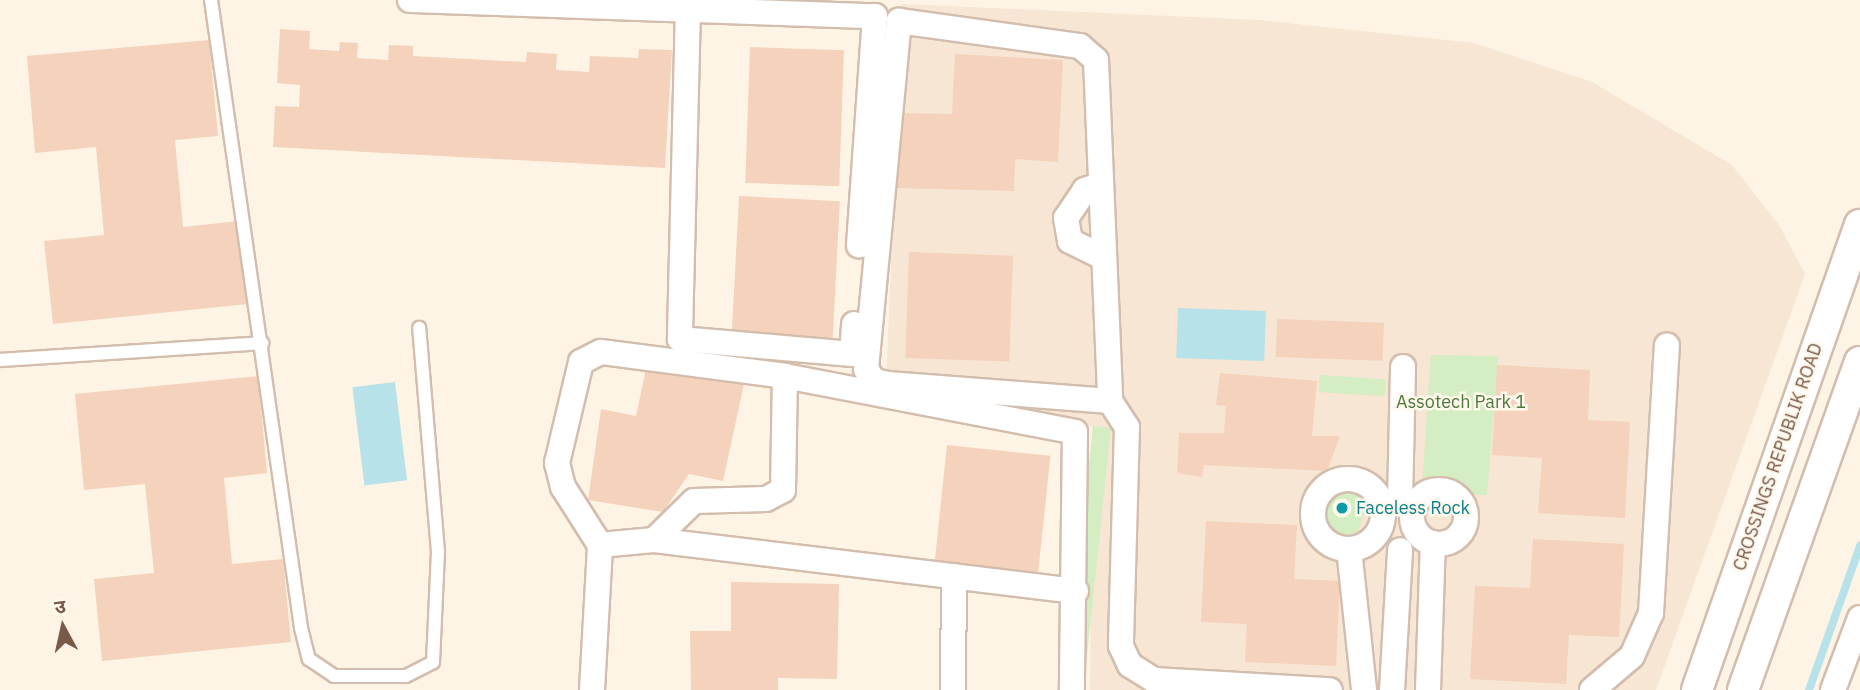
<!DOCTYPE html>
<html>
<head>
<meta charset="utf-8">
<style>
	body { margin:0 }
	#map { position:relative; width:1860px; height:690px; overflow:hidden; background:#fef4e5; font-family:"IBM Plex Sans","Noto Sans Devanagari",sans-serif }
	div>[style] { position:absolute }
	[style*='--x'] { left:calc(var(--x)*1px); top:calc(var(--y)*1px); width:calc(var(--w)*1px); rotate:calc(var(--a)*1deg) }
	.residential>* { inset:0; background:#f6e6d3 }
	.green>* { inset:0; background:#d4edc2; transform-origin:0 0 }
	.water>* { inset:0; background:#b8e2e9; transform-origin:0 0 }
	.stream>* { height:8px; margin:-4px; padding:0 4px; transform-origin:4px; border-radius:4px; background:#b8e2e9 }
	.building>* { inset:0; background:#f5d2bb; transform-origin:0 0 }
	.roads { filter:drop-shadow(2px 0 #d3bdad) drop-shadow(-2px 0 #d3bdad) drop-shadow(0 2px #d3bdad) drop-shadow(0 -2px #d3bdad) }
	.service>* { height:12px; margin:-6px; padding:0 6px; transform-origin:6px; border-radius:6px; background:#fff }
	.minor>* { height:24px; margin:-12px; padding:0 12px; transform-origin:12px; border-radius:12px; background:#fff }
	.minor>.ring { margin:-12px; padding:0; box-sizing:content-box; background:none; border:24px solid #fff; border-radius:50% }
	.tertiary>* { height:30px; margin:-15px; padding:0 15px; transform-origin:15px; border-radius:15px; background:#fff }
	.dots>* { width:19px; height:19px; translate:-50% -50%; box-sizing:border-box; border:4px solid #fff8ed; border-radius:50% }
	span { translate:-50% -50%; white-space:nowrap; text-align:center; line-height:1.15; -webkit-text-stroke:5px #fff8ed; paint-order:stroke }
	.park-label { font-size:18px; color:#4f7a3c }
	.street-label { font-size:18px; color:#795948 }
	.culture-label { font-size:18px; color:#0d838f }
	.left { translate:0 -50%; text-align:left }
	.north { position:absolute; left:28px; top:592px; width:70px; height:70px; -webkit-text-stroke:5px #fff8ed; paint-order:stroke; rotate:352deg; font-size:19px; font-weight:700; line-height:28px; text-align:center; color:#795948 }
	.north::after { content:''; display:block; margin:auto; width:24px; height:32px; background:#795948; clip-path:polygon(50% 0,100% 100%,50% 72%,0 100%) }
</style>
</head>
<body>
<div id="map">
	<div class="residential">
		<div style="clip-path:polygon(902px 4px,1259px 20px,1474px 43px,1592px 82px,1732px 165px,1779px 225px,1805px 274px,1656px 690px,1090px 690px,1092px 426px,885px 408px)"></div>
	</div>
	<div class="green">
		<div style="clip-path:polygon(1431px 355px,1498px 356px,1487px 495px,1432px 493px,1422px 487px)"></div>
		<div style="left:1320px;top:375px;width:66px;height:17px;rotate:4deg"></div>
		<div style="left:1093px;top:426px;width:18px;height:264px;rotate:6deg"></div>
		<div style="clip-path:polygon(1340px 487px,1360px 487px,1364px 513px,1358px 531px,1336px 540px,1324px 533px,1321px 506px)"></div>
	</div>
	<div class="water">
		<div style="left:1178px;top:308px;width:88px;height:50px;rotate:2deg"></div>
		<div style="left:395px;top:382px;width:99px;height:43px;rotate:83deg"></div>
	</div>
	<div class="stream">
		<div style="--x:1809;--y:690;--w:153;--a:-70.5"></div>
	</div>
	<div class="building">
		<div style="clip-path:polygon(280px 29px,310px 31px,309px 49px,339px 51px,340px 42px,358px 43px,357px 58px,388px 60px,389px 45px,413px 46px,413px 56px,526px 62px,527px 52px,557px 54px,556px 70px,589px 72px,590px 56px,638px 58px,639px 49px,672px 50px,665px 168px,273px 147px,275px 106px,299px 107px,300px 85px,277px 83px)"></div>
		<div style="clip-path:polygon(209px 40px,218px 136px,175px 140px,183px 227px,239px 221px,248px 304px,53px 324px,44px 241px,104px 235px,96px 147px,35px 153px,27px 56px)"></div>
		<div style="left:750px;top:47px;width:94px;height:136px;rotate:2deg"></div>
		<div style="clip-path:polygon(955px 54px,1063px 60px,1058px 162px,1015px 159px,1014px 191px,896px 188px,898px 113px,952px 114px)"></div>
		<div style="left:739px;top:196px;width:101px;height:137px;rotate:3deg"></div>
		<div style="left:909px;top:252px;width:104px;height:106px;rotate:2deg"></div>
		<div style="left:1277px;top:319px;width:107px;height:38px;rotate:2deg"></div>
		<div style="clip-path:polygon(647px 364px,744px 384px,723px 481px,689px 474px,663px 512px,588px 500px,601px 409px,636px 416px)"></div>
		<div style="clip-path:polygon(1497px 365px,1590px 370px,1588px 420px,1630px 422px,1625px 518px,1538px 513px,1542px 458px,1492px 455px)"></div>
		<div style="clip-path:polygon(1220px 373px,1317px 381px,1312px 436px,1340px 436px,1327px 471px,1204px 465px,1202px 477px,1177px 473px,1179px 433px,1224px 433px,1226px 406px,1216px 405px)"></div>
		<div style="clip-path:polygon(258px 376px,267px 473px,224px 478px,232px 564px,283px 559px,291px 642px,102px 661px,94px 579px,154px 573px,145px 484px,84px 490px,75px 394px)"></div>
		<div style="left:947px;top:445px;width:104px;height:119px;rotate:6deg"></div>
		<div style="clip-path:polygon(1206px 521px,1297px 525px,1294px 579px,1340px 581px,1336px 666px,1245px 662px,1247px 624px,1201px 622px)"></div>
		<div style="clip-path:polygon(1533px 539px,1624px 544px,1619px 637px,1569px 635px,1566px 684px,1470px 679px,1475px 586px,1530px 588px)"></div>
		<div style="clip-path:polygon(731px 582px,839px 584px,837px 679px,778px 678px,778px 690px,691px 690px,690px 631px,731px 631px)"></div>
	</div>
	<div class="roads">
		<div class="service">
			<div style="--x:211;--y:0;--w:634;--a:81.84"></div>
			<div style="--x:301;--y:628;--w:32;--a:76"></div>
			<div style="--x:309;--y:659;--w:30;--a:34"></div>
			<div style="--x:334;--y:676;--w:72;--a:0"></div>
			<div style="--x:406;--y:676;--w:30;--a:-27"></div>
			<div style="--x:433;--y:662;--w:110;--a:-87.4"></div>
			<div style="--x:438;--y:552;--w:225;--a:-94.8"></div>
			<div style="--x:0;--y:360;--w:263;--a:-3.7"></div>
		</div>
		<div class="minor">
			<div style="--x:410;--y:0;--w:465;--a:2"></div>
			<div style="--x:875;--y:16;--w:230;--a:94"></div>
			<div style="--x:688;--y:7;--w:332;--a:91.4"></div>
			<div style="--x:680;--y:339;--w:173;--a:5"></div>
			<div style="--x:852;--y:354;--w:30;--a:-86"></div>
			<div style="--x:1100;--y:185;--w:16;--a:162"></div>
			<div style="--x:1085;--y:190;--w:34;--a:124"></div>
			<div style="--x:1066;--y:218;--w:23;--a:80"></div>
			<div style="--x:1070;--y:241;--w:34;--a:26"></div>
			<div style="--x:1110;--y:401;--w:223;--a:-175.6"></div>
			<div style="--x:888;--y:384;--w:14;--a:-168"></div>
			<div style="--x:874;--y:381;--w:14;--a:-124"></div>
			<div style="--x:866;--y:369;--w:350;--a:-84.6"></div>
			<div style="--x:899;--y:21;--w:183;--a:7.9"></div>
			<div style="--x:1080;--y:46;--w:21;--a:41"></div>
			<div style="--x:1096;--y:60;--w:341;--a:87.6"></div>
			<div style="--x:1110;--y:401;--w:31;--a:57"></div>
			<div style="--x:1127;--y:427;--w:219;--a:91.6"></div>
			<div style="--x:1121;--y:646;--w:21;--a:65"></div>
			<div style="--x:1130;--y:665;--w:28;--a:32"></div>
			<div style="--x:1154;--y:680;--w:176;--a:3.3"></div>
			<div class="ring" style="left:1313px;top:479px;width:46px;height:46px"></div>
			<div class="ring" style="left:1412px;top:490px;width:30px;height:30px"></div>
			<div style="--x:1400;--y:501;--w:134;--a:-88.7"></div>
			<div style="--x:654;--y:540;--w:425;--a:6.9"></div>
			<div style="--x:600;--y:545;--w:69;--a:-122.5"></div>
			<div style="--x:563;--y:487;--w:25;--a:-104"></div>
			<div style="--x:557;--y:463;--w:104;--a:-76.6"></div>
			<div style="--x:581;--y:362;--w:22;--a:-27"></div>
			<div style="--x:601;--y:352;--w:186;--a:7.4"></div>
			<div style="--x:1349;--y:549;--w:142;--a:83.9"></div>
			<div style="--x:592;--y:690;--w:145;--a:-86.8"></div>
			<div style="--x:600;--y:545;--w:54;--a:-5.3"></div>
			<div style="--x:654;--y:540;--w:56;--a:-44.3"></div>
			<div style="--x:694;--y:501;--w:72;--a:-1.6"></div>
			<div style="--x:766;--y:499;--w:19;--a:-28"></div>
			<div style="--x:783;--y:490;--w:114;--a:-89"></div>
			<div style="--x:785;--y:376;--w:295;--a:10.9"></div>
			<div style="--x:1075;--y:432;--w:258;--a:90.7"></div>
			<div style="--x:953;--y:690;--w:114;--a:-89.5"></div>
			<div style="--x:1392;--y:690;--w:140;--a:-86.7"></div>
			<div style="--x:1428;--y:690;--w:147;--a:-88.1"></div>
			<div style="--x:1592;--y:690;--w:52;--a:-40.4"></div>
			<div style="--x:1632;--y:656;--w:47;--a:-66.2"></div>
			<div style="--x:1651;--y:613;--w:268;--a:-86.6"></div>
			<div style="--x:1833;--y:690;--w:77;--a:-69.4"></div>
		</div>
		<div class="tertiary">
			<div style="--x:1697;--y:690;--w:493;--a:-70.7"></div>
			<div style="--x:1743;--y:690;--w:348;--a:-70.4"></div>
		</div>
	</div>
	<div class="dots">
		<div style="left:1342px;top:508px;background:#0f9aa8"></div>
	</div>
	<div class="park-label">
		<span style="left:1461px;top:402px">Assotech Park 1</span>
	</div>
	<div class="street-label">
		<span style="left:1778px;top:457px;rotate:-71deg">CROSSINGS REPUBLIK ROAD</span>
	</div>
	<div class="culture-label">
		<span class="left" style="left:1356px;top:508px">Faceless Rock</span>
	</div>
	<div class="north">उ</div>
</div>
</body>
</html>
